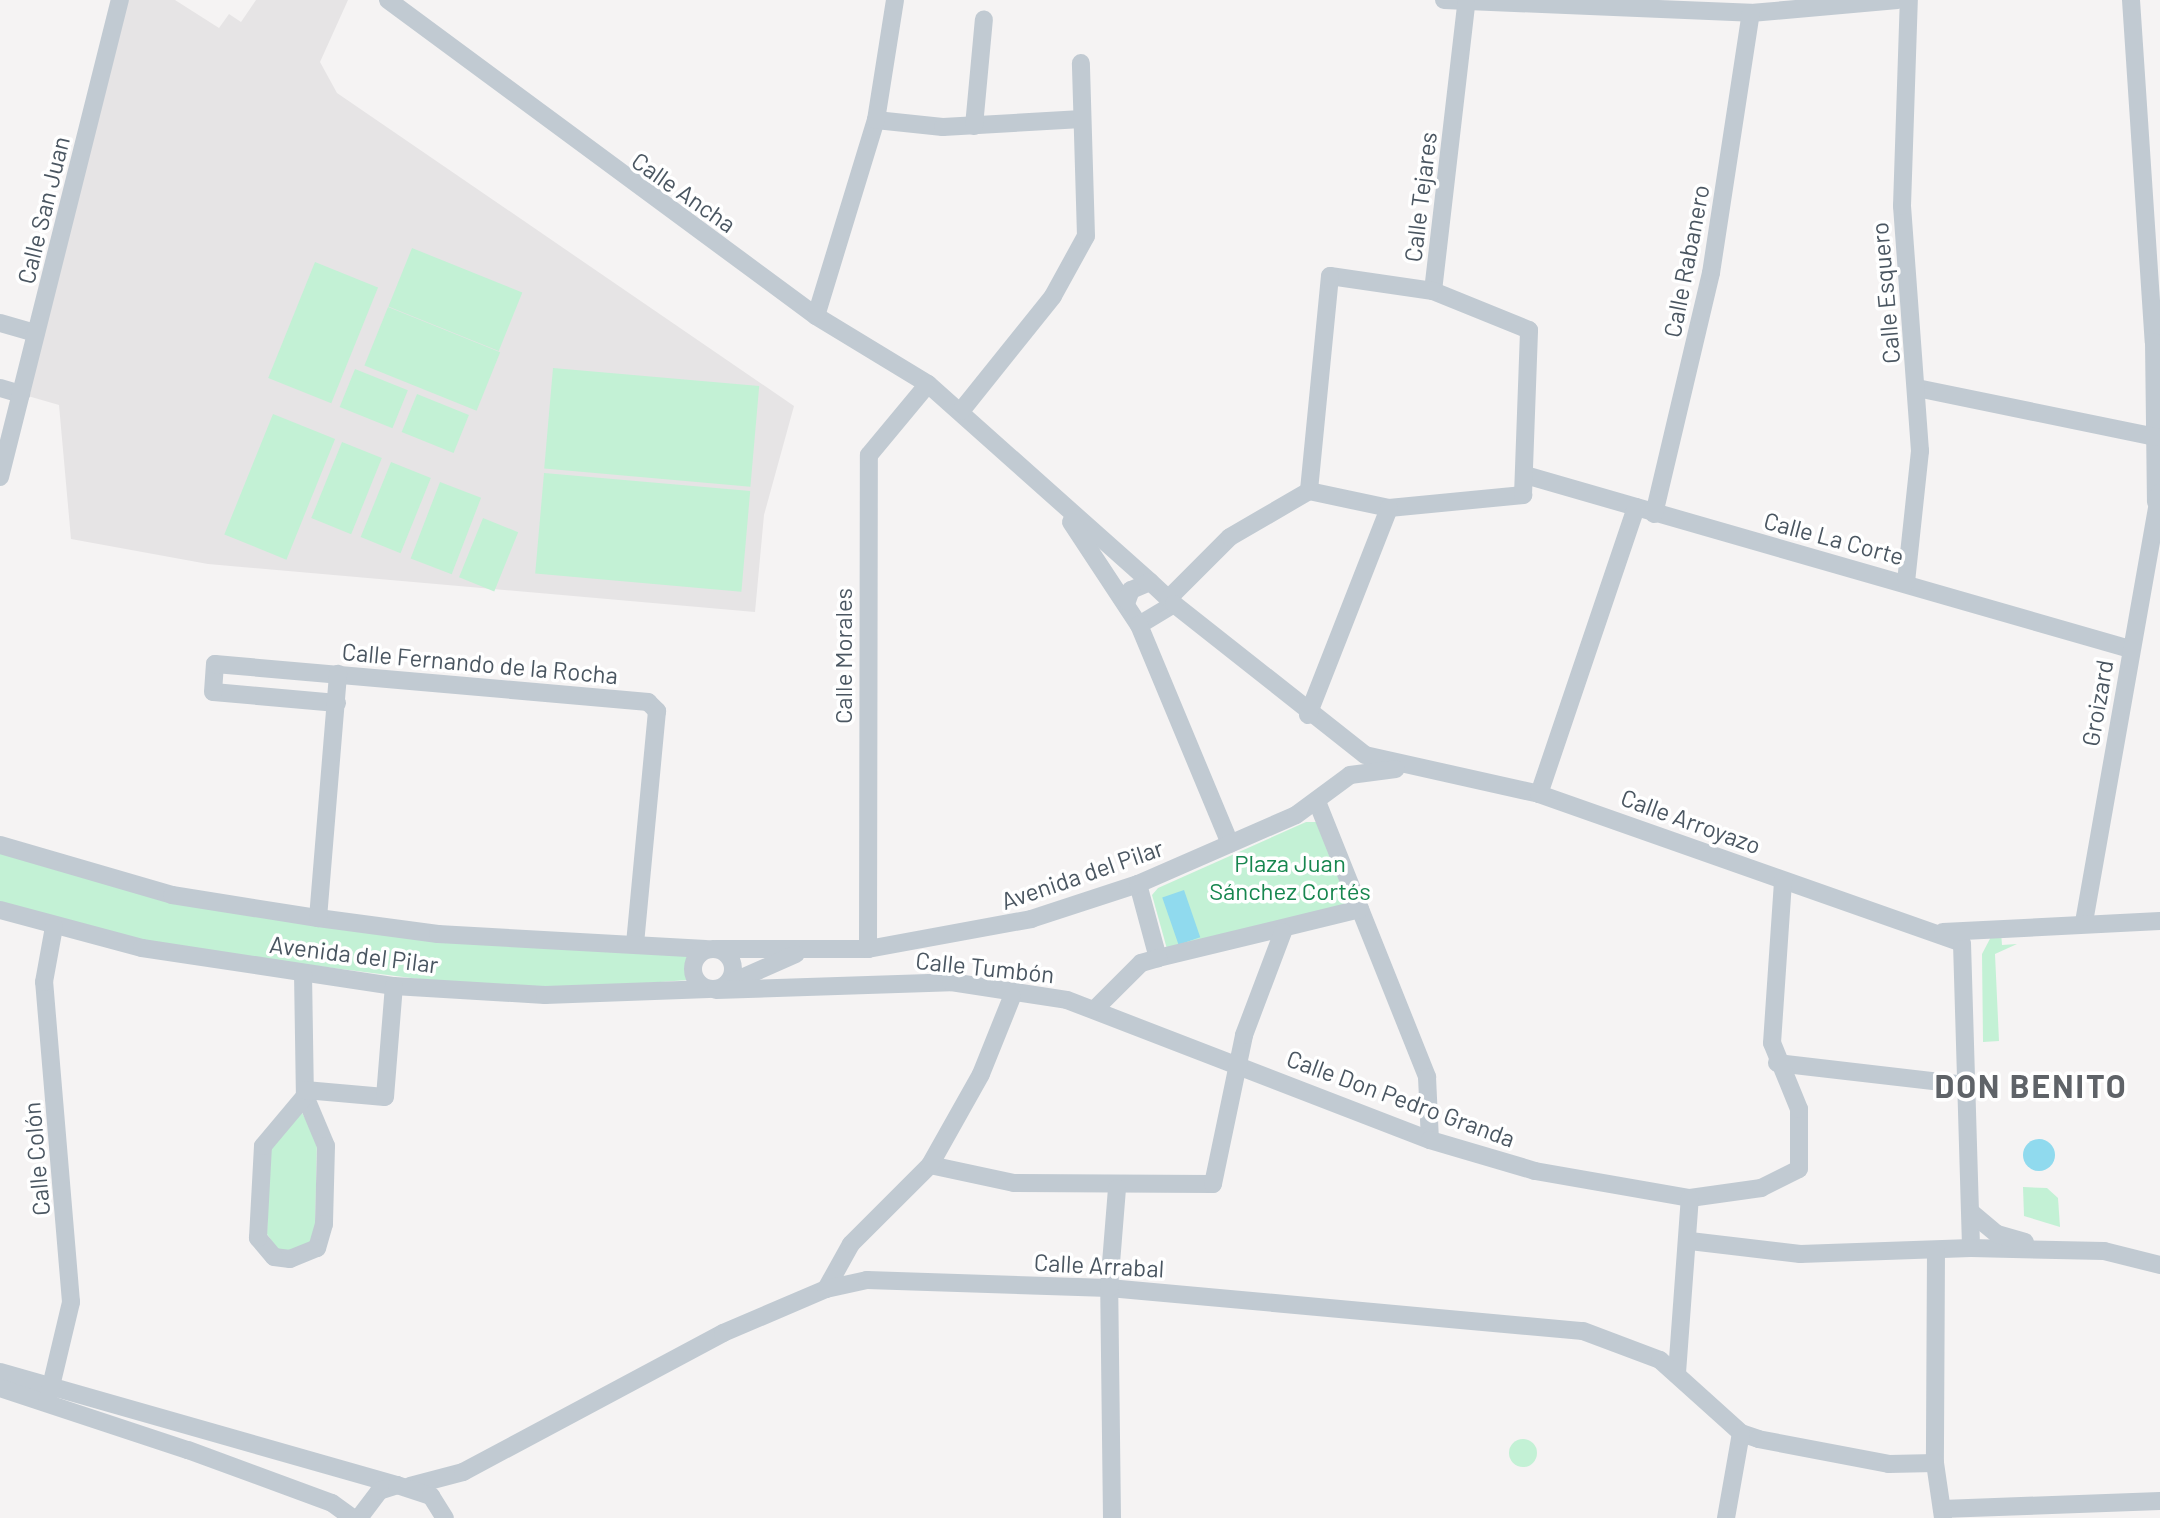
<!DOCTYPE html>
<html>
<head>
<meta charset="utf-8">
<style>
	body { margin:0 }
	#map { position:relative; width:2160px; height:1518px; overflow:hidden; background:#f5f3f3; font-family:Barlow,sans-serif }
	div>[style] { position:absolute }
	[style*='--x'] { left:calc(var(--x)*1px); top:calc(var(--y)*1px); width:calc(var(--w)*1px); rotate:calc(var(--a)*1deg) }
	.education>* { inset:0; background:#e6e4e5 }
	.green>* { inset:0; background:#c3f1d5; transform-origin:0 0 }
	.round { border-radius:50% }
	.water>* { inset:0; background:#90daee; transform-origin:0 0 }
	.street>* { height:18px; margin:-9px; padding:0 9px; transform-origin:9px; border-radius:9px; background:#c1cad2 }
	.street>.ring { margin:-9px; padding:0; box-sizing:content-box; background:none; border:18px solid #c1cad2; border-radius:50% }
	span { translate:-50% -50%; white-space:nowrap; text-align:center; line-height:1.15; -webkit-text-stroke:7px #fff; paint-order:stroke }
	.street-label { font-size:24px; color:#4a5661 }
	.park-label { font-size:24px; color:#17864f }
	.district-label { font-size:32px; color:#5f6368; font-weight:700; letter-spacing:2px }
</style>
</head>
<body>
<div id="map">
	<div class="education">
		<div style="clip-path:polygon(120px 0,175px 0,219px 28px,229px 14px,241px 22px,256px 0,348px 0,320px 62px,337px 93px,794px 406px,764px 515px,755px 612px,208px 564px,71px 539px,59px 405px,21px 394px)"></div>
	</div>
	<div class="green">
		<div style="left:412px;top:248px;width:119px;height:63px;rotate:22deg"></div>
		<div style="left:315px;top:262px;width:68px;height:125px;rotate:22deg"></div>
		<div style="left:388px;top:307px;width:121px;height:63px;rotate:22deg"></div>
		<div style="left:553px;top:368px;width:207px;height:101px;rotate:5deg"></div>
		<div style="left:355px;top:369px;width:57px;height:41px;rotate:22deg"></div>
		<div style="left:417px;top:394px;width:56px;height:41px;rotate:22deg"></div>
		<div style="left:273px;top:414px;width:67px;height:130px;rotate:22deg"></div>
		<div style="left:342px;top:442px;width:43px;height:82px;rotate:22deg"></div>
		<div style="left:391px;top:462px;width:43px;height:81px;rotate:22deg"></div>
		<div style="left:544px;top:473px;width:207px;height:101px;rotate:5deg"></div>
		<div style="left:440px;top:482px;width:44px;height:82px;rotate:21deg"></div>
		<div style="left:483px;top:518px;width:38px;height:64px;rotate:22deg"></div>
		<div style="clip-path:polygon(1306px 822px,1318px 822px,1348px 895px,1346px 907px,1167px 949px,1152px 895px,1158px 888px)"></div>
		<div style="clip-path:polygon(0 848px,164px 899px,688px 952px,688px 980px,565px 989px,459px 984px,174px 948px,0 902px)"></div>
		<div style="clip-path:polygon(2001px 932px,2002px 945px,2017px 944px,1995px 954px,1999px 1041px,1983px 1042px,1982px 954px,1993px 933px)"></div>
		<div style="clip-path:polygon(301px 1111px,317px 1140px,315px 1231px,311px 1246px,279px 1252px,267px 1234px,270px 1146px)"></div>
		<div style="clip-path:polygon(2023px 1187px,2047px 1188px,2058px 1198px,2060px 1227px,2024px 1216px)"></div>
		<div class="round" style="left:1509px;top:1439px;width:28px;height:28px"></div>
	</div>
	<div class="water">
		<div style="left:1184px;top:890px;width:50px;height:23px;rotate:71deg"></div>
		<div class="round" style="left:2023px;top:1139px;width:32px;height:32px"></div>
	</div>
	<div class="street">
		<div style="--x:388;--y:0;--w:532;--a:36.44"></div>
		<div style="--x:816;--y:316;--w:131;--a:31.3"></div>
		<div style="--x:928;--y:384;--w:297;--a:41.7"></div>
		<div style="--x:1444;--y:0;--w:307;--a:2.4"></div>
		<div style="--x:1751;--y:13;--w:147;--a:-5.1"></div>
		<div style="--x:2131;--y:0;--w:343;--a:86.2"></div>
		<div style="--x:2154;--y:342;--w:160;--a:89.3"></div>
		<div style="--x:876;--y:120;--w:67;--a:6"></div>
		<div style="--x:943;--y:127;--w:139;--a:-3.3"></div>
		<div style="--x:974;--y:126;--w:107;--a:-84.7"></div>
		<div style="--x:1433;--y:291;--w:289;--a:-83.4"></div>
		<div style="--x:816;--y:316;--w:205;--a:-73"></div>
		<div style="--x:876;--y:120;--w:121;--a:-81"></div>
		<div style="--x:0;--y:323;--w:37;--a:16"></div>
		<div style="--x:0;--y:388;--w:22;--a:16"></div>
		<div style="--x:1917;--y:388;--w:243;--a:11.6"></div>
		<div style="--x:961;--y:411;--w:147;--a:-51.3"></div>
		<div style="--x:1053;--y:296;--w:68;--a:-61.2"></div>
		<div style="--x:1086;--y:236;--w:173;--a:-91.7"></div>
		<div style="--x:1525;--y:475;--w:630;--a:16.05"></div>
		<div style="--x:0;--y:477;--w:492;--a:-75.9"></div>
		<div style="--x:1654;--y:514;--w:248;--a:-76.7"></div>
		<div style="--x:1711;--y:273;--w:263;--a:-81.3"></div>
		<div style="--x:1071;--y:522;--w:123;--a:56.6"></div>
		<div style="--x:1139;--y:625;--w:41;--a:-31"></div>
		<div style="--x:1174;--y:604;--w:33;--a:-137"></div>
		<div style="--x:1150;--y:582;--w:21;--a:157"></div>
		<div style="--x:1131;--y:590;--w:12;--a:110"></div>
		<div style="--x:1906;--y:582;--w:132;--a:-83.9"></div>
		<div style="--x:1920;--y:451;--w:246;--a:-94.2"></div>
		<div style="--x:1902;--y:206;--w:206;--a:-88.1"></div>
		<div style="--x:1169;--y:598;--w:86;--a:-45"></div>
		<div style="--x:1230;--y:537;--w:91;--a:-30.2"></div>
		<div style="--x:1309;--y:491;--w:82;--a:12"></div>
		<div style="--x:1389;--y:508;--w:135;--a:-5.5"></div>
		<div style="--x:1523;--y:495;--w:165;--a:-87.9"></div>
		<div style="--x:1529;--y:330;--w:104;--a:-157.9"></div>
		<div style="--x:1433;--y:291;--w:104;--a:-171.7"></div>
		<div style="--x:1330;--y:276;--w:216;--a:95.6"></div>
		<div style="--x:1174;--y:604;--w:243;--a:38.3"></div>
		<div style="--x:1365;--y:755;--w:178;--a:12.6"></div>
		<div style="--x:1539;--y:794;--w:448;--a:19.4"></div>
		<div style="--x:1962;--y:943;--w:305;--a:88.3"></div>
		<div style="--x:1971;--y:1248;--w:133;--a:1.3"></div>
		<div style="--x:2104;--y:1251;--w:58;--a:14"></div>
		<div style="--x:1139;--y:625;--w:237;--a:67.4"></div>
		<div style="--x:337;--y:703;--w:124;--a:-174.9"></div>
		<div style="--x:213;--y:692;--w:28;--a:-86"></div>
		<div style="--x:215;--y:664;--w:435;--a:5"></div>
		<div style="--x:648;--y:702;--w:13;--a:45"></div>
		<div style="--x:657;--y:711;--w:233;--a:95.4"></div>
		<div style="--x:1308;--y:715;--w:222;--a:-68.6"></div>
		<div style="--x:1539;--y:794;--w:303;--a:-71.3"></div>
		<div style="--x:1318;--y:804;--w:294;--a:68.2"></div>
		<div style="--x:1427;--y:1077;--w:63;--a:87.3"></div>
		<div style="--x:0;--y:845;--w:179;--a:16.2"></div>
		<div style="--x:172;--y:895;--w:148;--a:9"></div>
		<div style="--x:318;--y:918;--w:121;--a:7.6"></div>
		<div style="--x:438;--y:934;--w:268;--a:3.2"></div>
		<div style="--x:1138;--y:884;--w:77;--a:74.9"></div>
		<div style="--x:1158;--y:958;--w:208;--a:-13.6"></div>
		<div style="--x:0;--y:910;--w:147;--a:15"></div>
		<div style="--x:142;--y:948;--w:255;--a:8.6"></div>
		<div style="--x:394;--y:986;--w:151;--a:3.4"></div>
		<div style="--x:545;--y:995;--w:164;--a:-2.1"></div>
		<div style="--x:318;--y:918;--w:245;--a:-85.3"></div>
		<div style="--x:2084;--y:922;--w:436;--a:-80"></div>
		<div style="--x:1943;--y:932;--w:217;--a:-2.9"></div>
		<div class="ring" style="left:693px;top:949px;width:22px;height:22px"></div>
		<div style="--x:716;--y:949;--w:152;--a:0"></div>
		<div style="--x:868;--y:949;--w:166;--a:-10.4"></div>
		<div style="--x:1031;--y:919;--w:113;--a:-18.1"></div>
		<div style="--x:1138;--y:884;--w:172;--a:-23.6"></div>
		<div style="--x:1296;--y:815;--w:67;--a:-36.5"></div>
		<div style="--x:1350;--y:775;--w:46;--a:-7.4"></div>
		<div style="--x:868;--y:949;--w:494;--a:-89.9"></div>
		<div style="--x:869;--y:455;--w:92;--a:-50.3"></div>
		<div style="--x:303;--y:973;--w:123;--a:89.1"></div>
		<div style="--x:305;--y:1096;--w:54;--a:67.2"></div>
		<div style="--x:326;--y:1146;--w:78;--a:91.5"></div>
		<div style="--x:324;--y:1224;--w:25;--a:106"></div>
		<div style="--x:317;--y:1248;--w:29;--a:158"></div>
		<div style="--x:290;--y:1259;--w:16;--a:-173"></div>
		<div style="--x:274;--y:1257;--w:25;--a:-130"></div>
		<div style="--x:258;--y:1238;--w:92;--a:-86.9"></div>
		<div style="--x:263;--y:1146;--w:65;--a:-50"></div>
		<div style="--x:728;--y:984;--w:74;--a:-23.8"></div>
		<div style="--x:716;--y:990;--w:235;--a:-1.9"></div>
		<div style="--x:951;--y:982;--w:117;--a:8.8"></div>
		<div style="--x:1067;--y:1000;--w:389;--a:21.1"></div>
		<div style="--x:1430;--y:1140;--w:109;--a:16.4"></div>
		<div style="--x:1535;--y:1171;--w:157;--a:9.9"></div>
		<div style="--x:1095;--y:1009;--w:65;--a:-45"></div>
		<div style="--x:1141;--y:963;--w:18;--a:-16"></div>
		<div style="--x:1777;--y:1063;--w:192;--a:6.6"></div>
		<div style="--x:305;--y:1090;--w:80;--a:5"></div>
		<div style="--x:385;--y:1097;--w:111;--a:-85.4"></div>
		<div style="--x:930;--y:1165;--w:86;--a:12.1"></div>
		<div style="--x:1014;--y:1183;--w:199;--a:0.3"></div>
		<div style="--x:1213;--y:1184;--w:152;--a:-78.2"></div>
		<div style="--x:1244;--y:1035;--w:110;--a:-69.3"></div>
		<div style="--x:1690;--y:1198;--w:72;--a:-8"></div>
		<div style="--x:1761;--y:1188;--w:42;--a:-26.6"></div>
		<div style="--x:1799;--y:1169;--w:60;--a:-90"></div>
		<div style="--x:1799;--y:1109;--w:71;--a:-112.2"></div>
		<div style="--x:1772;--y:1043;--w:163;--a:-86.1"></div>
		<div style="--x:1973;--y:1214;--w:31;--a:40"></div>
		<div style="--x:1997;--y:1234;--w:29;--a:16"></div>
		<div style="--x:1690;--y:1241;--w:111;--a:6.7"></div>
		<div style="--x:1800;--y:1254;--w:171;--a:-2"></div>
		<div style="--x:1936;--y:1250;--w:213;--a:90.3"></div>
		<div style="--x:1935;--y:1463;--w:56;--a:81.7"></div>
		<div style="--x:826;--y:1289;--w:51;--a:-60.9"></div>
		<div style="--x:851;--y:1244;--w:112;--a:-45"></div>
		<div style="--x:930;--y:1165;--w:104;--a:-60.7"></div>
		<div style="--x:981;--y:1074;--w:83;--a:-68.1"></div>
		<div style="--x:0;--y:1372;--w:413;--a:15.9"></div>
		<div style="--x:1677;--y:1373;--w:175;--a:-85.8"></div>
		<div style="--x:0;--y:1388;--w:198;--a:18.3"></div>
		<div style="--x:188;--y:1450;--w:153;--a:20.2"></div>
		<div style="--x:332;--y:1503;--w:26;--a:36"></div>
		<div style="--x:47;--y:1403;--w:104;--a:-76.6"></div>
		<div style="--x:71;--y:1302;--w:321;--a:-94.8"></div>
		<div style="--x:44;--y:982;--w:56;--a:-79.7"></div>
		<div style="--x:410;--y:1486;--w:55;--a:-14.8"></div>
		<div style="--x:463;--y:1472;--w:295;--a:-28.1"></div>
		<div style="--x:723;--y:1333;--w:112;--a:-23.1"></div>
		<div style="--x:826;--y:1289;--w:42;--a:-12.4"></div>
		<div style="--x:867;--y:1280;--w:242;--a:1.9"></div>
		<div style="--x:1109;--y:1288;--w:476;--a:5.2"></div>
		<div style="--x:1583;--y:1331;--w:82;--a:20.6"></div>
		<div style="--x:1660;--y:1360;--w:109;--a:42"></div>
		<div style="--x:1741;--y:1433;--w:18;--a:19"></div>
		<div style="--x:1758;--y:1439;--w:133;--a:10.8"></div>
		<div style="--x:1889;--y:1464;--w:46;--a:-1.2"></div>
		<div style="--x:1942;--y:1509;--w:218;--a:-2.1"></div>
		<div style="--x:359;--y:1518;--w:34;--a:-53"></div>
		<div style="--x:379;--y:1491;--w:19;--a:-18"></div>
		<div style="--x:397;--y:1485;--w:36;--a:18"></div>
		<div style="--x:431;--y:1496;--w:26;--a:58"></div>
		<div style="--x:1112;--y:1518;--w:230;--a:-90.7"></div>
		<div style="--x:1109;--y:1288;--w:100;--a:-85.4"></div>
		<div style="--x:1726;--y:1518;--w:86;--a:-80"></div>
	</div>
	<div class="street-label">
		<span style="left:684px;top:192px;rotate:35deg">Calle Ancha</span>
		<span style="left:1420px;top:197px;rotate:-83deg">Calle Tejares</span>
		<span style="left:43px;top:210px;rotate:-76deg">Calle San Juan</span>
		<span style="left:1686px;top:261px;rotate:-79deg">Calle Rabanero</span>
		<span style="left:1885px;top:293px;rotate:-95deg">Calle Esquero</span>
		<span style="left:1834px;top:538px;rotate:15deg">Calle La Corte</span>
		<span style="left:843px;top:656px;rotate:-90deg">Calle Morales</span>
		<span style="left:480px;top:663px;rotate:5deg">Calle Fernando de la Rocha</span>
		<span style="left:2097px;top:703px;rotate:-80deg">Groizard</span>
		<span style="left:1691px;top:821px;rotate:20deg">Calle Arroyazo</span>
		<span style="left:1082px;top:874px;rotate:-19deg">Avenida del Pilar</span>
		<span style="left:354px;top:954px;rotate:7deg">Avenida del Pilar</span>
		<span style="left:985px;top:967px;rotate:6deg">Calle Tumbón</span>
		<span style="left:1401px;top:1098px;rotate:20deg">Calle Don Pedro Granda</span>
		<span style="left:36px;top:1159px;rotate:-95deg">Calle Colón</span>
		<span style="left:1099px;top:1265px;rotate:3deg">Calle Arrabal</span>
	</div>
	<div class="park-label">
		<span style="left:1290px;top:877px">Plaza Juan<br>Sánchez Cortés</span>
	</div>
	<div class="district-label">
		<span style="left:2031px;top:1085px">DON BENITO</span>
	</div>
</div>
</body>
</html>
